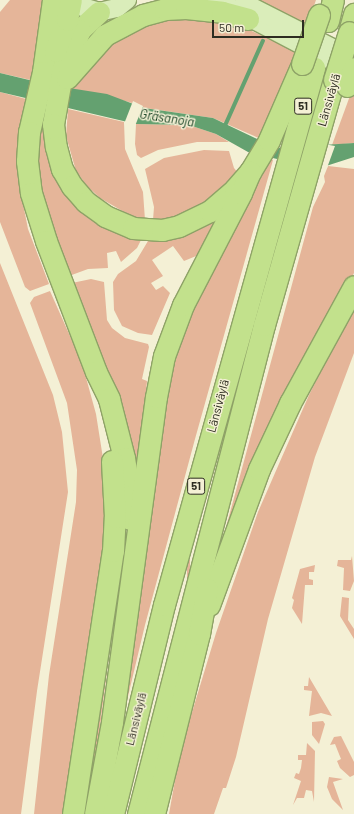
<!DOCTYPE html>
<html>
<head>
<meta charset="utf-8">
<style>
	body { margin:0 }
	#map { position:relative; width:354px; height:814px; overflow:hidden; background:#f4f0d5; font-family:Barlow,sans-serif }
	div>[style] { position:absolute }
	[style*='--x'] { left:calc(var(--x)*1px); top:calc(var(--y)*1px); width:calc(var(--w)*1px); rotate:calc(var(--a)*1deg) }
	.green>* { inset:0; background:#e5b599; transform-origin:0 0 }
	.water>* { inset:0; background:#64a170 }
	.pier>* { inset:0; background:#f4f0d5 }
	.stream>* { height:3.5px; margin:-1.75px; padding:0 1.75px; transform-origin:1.75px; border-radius:1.75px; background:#64a170 }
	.roads { filter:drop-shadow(1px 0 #8ea267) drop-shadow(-1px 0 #8ea267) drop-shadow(0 1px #8ea267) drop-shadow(0 -1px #8ea267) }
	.primary>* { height:18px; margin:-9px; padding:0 9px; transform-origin:9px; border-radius:9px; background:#daedba }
	.highway>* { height:21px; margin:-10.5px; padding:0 10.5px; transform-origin:10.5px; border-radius:10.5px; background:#c2e18c }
	.bridges { filter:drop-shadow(1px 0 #8ea267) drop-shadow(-1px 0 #8ea267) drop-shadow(0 1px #8ea267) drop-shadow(0 -1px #8ea267) }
	.highway-bridge>* { height:21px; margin:-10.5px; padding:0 10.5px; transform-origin:10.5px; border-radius:10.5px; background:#c2e18c }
	span { translate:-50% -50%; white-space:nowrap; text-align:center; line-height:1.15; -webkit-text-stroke:3px #f4f0d5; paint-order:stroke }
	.shield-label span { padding:1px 3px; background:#f4f0d5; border:1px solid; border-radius:3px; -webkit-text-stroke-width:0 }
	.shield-label { font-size:11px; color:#2d2c21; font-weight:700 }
	.street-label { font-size:12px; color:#2d2c21 }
	.water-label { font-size:13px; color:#063616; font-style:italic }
	.scale { position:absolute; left:212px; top:20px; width:92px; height:18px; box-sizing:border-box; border:2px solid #2d2c21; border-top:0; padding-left:5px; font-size:12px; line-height:14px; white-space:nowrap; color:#2d2c21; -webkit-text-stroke:3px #f4f0d5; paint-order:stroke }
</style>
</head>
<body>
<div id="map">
	<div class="green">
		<div style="clip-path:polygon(10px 0,48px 0,31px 80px,0 73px,0 12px)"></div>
		<div style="clip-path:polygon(256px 0,316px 0,306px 29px)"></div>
		<div style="clip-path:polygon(199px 15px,243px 27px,298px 52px,261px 139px,213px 118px,145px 108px,129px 102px,73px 89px,105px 44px,155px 19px)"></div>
		<div style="clip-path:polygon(332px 40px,336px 40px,190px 556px,188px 556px)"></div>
		<div style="clip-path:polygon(0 92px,26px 99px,19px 130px,17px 173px,28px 229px,49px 284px,30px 291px,25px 287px,0 222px)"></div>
		<div style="clip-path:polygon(351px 93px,354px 94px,354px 143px,332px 145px)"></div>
		<div style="clip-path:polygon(46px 104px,44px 133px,47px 156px,58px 184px,73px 204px,88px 217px,110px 228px,142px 238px,137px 248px,121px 262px,116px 251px,107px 253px,108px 268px,88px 269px,69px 276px,50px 227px,41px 190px,37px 146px,38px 131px)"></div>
		<div style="clip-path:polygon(68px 109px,124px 122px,125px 149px,143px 192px,145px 220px,131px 216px,100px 198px,87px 186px,76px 171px,66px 136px)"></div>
		<div style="clip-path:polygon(136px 124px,189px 125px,216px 134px,229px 142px,197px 142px,158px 150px,141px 158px,137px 155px,135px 144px)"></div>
		<div style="clip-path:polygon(204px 150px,229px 151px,234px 168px,239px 174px,204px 204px,170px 219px,153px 220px,154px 207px,145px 169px,164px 158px)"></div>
		<div style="clip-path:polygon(265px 158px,273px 160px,195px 439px,145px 625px,110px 772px,173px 344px)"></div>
		<div style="clip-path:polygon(328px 166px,354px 169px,354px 273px,225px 531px,313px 207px,325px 182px,324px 176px)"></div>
		<div style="clip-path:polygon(222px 214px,201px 254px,184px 261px,173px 246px,152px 260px,163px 276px,151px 283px,156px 290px,163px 286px,170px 293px,152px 335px,138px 333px,122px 326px,114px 310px,113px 282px,118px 274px,136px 261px,151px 236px)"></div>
		<div style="clip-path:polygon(0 263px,53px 395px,62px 432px,68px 492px,37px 691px,21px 814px,0 814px)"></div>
		<div style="clip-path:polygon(91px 279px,104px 282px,107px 320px,112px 328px,125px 338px,148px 344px,149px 347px,142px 379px,147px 381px,138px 477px,120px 407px,72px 283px)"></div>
		<div style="clip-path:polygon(50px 291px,82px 363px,96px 414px,105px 471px,107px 534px,66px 814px,34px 814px,49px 675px,76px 502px,77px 470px,67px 403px,30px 303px,34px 297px)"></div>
		<div style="clip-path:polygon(354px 305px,354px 353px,315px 457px,268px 619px,236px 757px,226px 788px,223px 788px,214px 814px,169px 814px,180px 752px,216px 633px,258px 512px,309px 395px)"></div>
		<div style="clip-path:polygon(122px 553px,89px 814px,78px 814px)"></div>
		<div style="clip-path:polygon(352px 556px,354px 581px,350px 591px,343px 590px,344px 568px,337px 566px,338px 560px,351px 560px)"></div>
		<div style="left:187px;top:560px;width:3px;height:262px"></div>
		<div style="clip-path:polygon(315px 565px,314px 572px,309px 572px,309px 579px,313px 580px,313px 585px,305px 585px,302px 624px,292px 608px,294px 600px,292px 598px,300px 569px)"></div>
		<div style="clip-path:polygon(342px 597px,349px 598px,348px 620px,354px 629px,354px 639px,340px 616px)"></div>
		<div style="clip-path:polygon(309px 677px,332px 716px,321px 713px,309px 716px,312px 691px,304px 690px,304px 686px,308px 686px)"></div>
		<div style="clip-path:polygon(323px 721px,325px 724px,319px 744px,312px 735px,312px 722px)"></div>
		<div style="clip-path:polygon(341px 736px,354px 762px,354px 775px,350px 777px,340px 768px,337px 761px,341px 759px,335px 744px,330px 745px,334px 737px)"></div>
		<div style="clip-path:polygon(307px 743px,315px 751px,314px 802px,312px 791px,306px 790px,304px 798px,297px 798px,293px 805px,301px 781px,294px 778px,296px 773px,299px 774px,301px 768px,302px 760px,298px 760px,298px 755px,306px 755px)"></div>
		<div style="clip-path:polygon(329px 777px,343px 779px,333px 782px,343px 810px,332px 799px,327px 787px)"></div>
	</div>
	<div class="water">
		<div style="clip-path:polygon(0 73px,50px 85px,107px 94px,144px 108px,213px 118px,276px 148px,354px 143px,354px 157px,326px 166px,298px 164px,248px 152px,216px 134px,189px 125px,136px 124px,0 92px)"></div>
	</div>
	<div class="pier">
		<div style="clip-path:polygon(133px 101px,143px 106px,135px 126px,124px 124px)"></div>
		<div style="clip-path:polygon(324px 144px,335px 146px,327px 168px,301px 166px)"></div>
	</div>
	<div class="stream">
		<div style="--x:224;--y:128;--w:95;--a:-65.9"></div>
	</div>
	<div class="roads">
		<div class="primary">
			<div style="--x:76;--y:0;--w:10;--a:45"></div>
			<div style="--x:83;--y:7;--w:17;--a:17"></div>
			<div style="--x:99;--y:12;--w:18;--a:-13"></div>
			<div style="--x:117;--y:8;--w:13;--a:-39"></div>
			<div style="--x:216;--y:0;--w:153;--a:27.7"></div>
			<div style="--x:244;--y:3;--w:123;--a:27"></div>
		</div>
		<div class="highway">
			<div style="--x:53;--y:0;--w:73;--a:97.9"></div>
			<div style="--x:43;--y:72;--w:62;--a:103.1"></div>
			<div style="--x:29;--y:132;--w:29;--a:94"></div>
			<div style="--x:27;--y:161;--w:32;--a:83"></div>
			<div style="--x:31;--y:193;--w:50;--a:72.6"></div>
			<div style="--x:46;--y:241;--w:140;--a:69.1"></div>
			<div style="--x:96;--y:372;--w:30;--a:64"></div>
			<div style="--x:109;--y:399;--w:61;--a:75.7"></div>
			<div style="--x:124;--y:458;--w:38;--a:81"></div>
			<div style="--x:130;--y:496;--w:23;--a:90"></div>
			<div style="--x:99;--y:12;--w:26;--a:137"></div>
			<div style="--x:80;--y:30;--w:42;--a:114.1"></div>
			<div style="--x:63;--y:68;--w:57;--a:100.1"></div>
			<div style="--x:53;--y:124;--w:23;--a:83"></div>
			<div style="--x:56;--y:147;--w:23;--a:75"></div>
			<div style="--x:62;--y:169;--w:20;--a:60"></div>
			<div style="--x:72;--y:186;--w:21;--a:49"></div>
			<div style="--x:86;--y:202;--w:24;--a:36"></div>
			<div style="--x:105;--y:216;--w:30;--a:23"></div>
			<div style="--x:133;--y:228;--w:29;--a:4"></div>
			<div style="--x:162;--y:230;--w:17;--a:-13"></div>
			<div style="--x:179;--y:226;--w:34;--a:-26"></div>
			<div style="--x:210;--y:211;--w:33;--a:-41"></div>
			<div style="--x:235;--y:189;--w:23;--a:-49"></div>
			<div style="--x:250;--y:172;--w:37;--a:-59"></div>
			<div style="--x:269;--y:140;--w:83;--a:-66.5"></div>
			<div style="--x:328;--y:21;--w:22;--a:-77"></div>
			<div style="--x:349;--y:32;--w:19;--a:-74"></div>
			<div style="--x:55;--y:51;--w:33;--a:-69"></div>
			<div style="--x:67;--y:20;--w:20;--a:-79"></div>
			<div style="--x:67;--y:78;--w:57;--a:-48.5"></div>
			<div style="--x:105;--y:35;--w:43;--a:-27.8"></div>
			<div style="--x:143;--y:15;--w:23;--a:-15"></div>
			<div style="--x:165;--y:9;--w:21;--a:-3"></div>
			<div style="--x:186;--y:8;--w:36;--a:6"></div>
			<div style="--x:222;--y:12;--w:27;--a:15"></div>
			<div style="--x:209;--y:605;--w:145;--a:-69.8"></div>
			<div style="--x:259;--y:469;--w:73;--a:-64.8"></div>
			<div style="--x:290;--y:403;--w:133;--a:-61.3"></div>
			<div style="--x:73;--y:814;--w:266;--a:-81.4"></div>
			<div style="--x:113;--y:551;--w:34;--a:-87"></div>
			<div style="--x:115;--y:517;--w:56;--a:-93.1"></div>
			<div style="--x:95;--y:814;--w:94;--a:-79.5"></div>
			<div style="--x:112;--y:722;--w:328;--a:-82.3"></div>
			<div style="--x:156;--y:397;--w:42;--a:-79"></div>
			<div style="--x:164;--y:356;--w:54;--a:-69.6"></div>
			<div style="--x:183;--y:305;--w:126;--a:-62.6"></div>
			<div style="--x:241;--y:193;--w:23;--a:-67"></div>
			<div style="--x:113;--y:814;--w:215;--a:-76.3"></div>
			<div style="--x:164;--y:605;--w:558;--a:-74.39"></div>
			<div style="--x:138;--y:814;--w:505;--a:-75.55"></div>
			<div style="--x:264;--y:325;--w:255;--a:-74.1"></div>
			<div style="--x:154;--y:814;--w:186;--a:-76"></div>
			<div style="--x:199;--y:634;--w:46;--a:-79.9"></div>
		</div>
	</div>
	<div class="bridges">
		<div class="highway-bridge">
			<div style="--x:302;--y:64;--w:52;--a:-70.9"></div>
			<div style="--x:334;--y:80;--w:50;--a:-72.6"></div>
			<div style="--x:347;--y:86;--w:19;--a:-69"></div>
		</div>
	</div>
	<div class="shield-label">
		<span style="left:303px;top:106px">51</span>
		<span style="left:196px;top:486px">51</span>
	</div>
	<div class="street-label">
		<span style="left:329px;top:100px;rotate:-74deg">Länsiväylä</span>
		<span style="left:218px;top:406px;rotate:-75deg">Länsiväylä</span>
		<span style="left:136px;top:719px;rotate:-76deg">Länsiväylä</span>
	</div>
	<div class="water-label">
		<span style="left:167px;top:118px;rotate:9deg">Gräsanoja</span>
	</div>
	<div class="scale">50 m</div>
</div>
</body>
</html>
